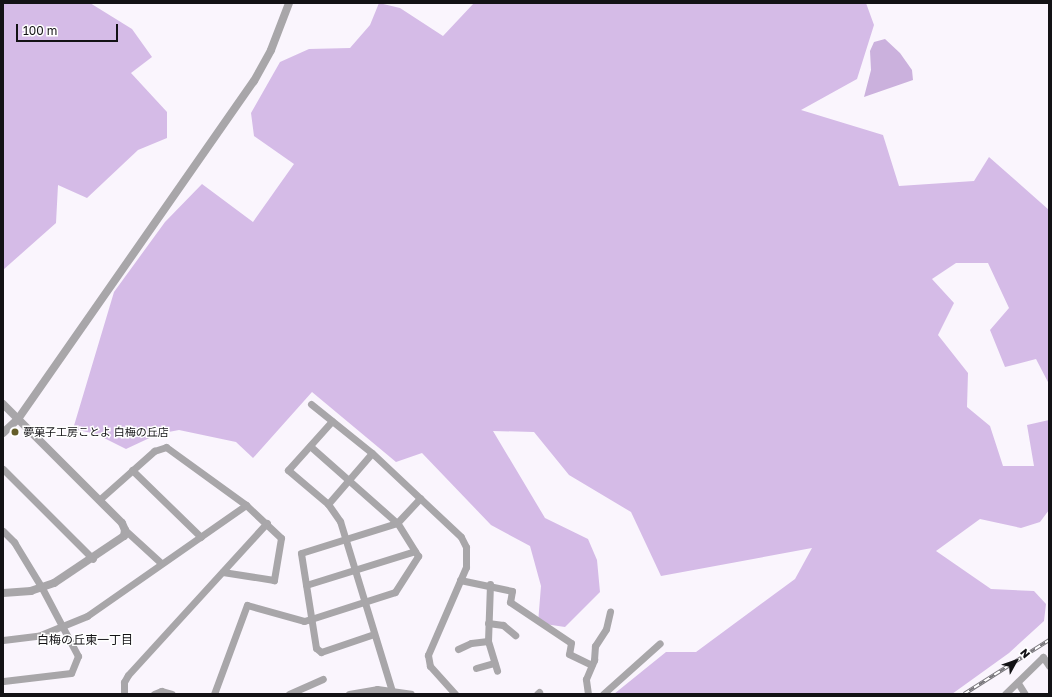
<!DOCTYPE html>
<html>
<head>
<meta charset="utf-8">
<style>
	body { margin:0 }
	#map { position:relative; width:1052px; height:697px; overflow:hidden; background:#faf5fd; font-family:"Golos Text","Noto Sans JP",sans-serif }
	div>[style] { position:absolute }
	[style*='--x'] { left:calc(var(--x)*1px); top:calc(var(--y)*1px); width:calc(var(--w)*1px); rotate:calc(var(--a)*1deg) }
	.forest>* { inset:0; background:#d5bbe7 }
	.water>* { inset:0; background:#cbb1dd }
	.minor>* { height:7px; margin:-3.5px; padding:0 3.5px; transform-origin:3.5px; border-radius:3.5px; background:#a8a6a9 }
	.tertiary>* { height:8px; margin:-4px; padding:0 4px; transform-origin:4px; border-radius:4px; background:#a8a6a9 }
	.rail>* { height:3.5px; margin-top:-1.75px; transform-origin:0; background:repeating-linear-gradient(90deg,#fff 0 6px,#78767b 0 12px); box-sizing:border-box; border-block:1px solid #78767b }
	.dots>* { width:11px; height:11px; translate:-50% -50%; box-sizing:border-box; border:2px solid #fff; border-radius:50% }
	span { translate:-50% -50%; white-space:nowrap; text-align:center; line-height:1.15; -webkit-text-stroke:3px #fff; paint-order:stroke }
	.poi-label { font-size:11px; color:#131215 }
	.left { translate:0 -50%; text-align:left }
	.neighbourhood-label { font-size:12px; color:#131215 }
	.frame { position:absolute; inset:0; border:4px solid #131215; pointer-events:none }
	.north { position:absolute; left:996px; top:641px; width:40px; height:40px; -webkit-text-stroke:3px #fff; paint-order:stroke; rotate:50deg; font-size:11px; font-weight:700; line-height:16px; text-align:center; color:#131215 }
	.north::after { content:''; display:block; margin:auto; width:14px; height:18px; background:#131215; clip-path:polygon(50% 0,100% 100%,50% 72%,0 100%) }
	.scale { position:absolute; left:16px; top:24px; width:102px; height:18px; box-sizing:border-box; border:2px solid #131215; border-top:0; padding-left:5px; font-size:12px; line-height:14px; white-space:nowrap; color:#131215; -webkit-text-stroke:3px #fff; paint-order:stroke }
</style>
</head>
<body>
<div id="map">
	<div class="forest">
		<div style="clip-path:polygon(3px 3px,90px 3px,132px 29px,152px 57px,131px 73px,167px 112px,167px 138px,138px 150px,87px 198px,58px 185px,56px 223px,3px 270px)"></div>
		<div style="clip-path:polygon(379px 3px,400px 8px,443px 36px,474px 3px,866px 3px,874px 25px,857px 79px,801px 110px,883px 135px,899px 186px,974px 181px,989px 157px,1049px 210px,1049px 384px,1036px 359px,1005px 367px,990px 330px,1009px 308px,988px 263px,956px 263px,932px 279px,954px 303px,938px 335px,968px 373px,967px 407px,990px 426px,1003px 466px,1034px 466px,1027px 425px,1049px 420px,1049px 510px,1040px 522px,1021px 528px,980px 519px,936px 551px,991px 589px,1034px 591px,1046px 604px,1044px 621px,1009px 653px,952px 694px,614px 694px,666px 652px,696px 652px,795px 579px,812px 548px,661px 576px,631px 512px,569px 475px,534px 432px,493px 431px,545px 518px,588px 539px,597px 560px,600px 592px,565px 627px,538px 623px,541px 586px,530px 546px,491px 525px,422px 453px,396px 462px,312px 392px,253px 458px,236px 442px,179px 430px,158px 434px,126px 449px,96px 434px,73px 429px,114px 292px,165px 222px,202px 184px,253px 222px,294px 164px,254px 136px,251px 113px,280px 62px,309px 49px,350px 48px,370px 25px)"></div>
	</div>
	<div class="water">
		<div style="clip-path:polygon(885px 39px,900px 53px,912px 70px,913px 80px,864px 97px,871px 70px,870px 51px,874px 42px)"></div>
	</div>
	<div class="minor">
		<div style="--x:311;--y:404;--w:78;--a:38.8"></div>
		<div style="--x:372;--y:453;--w:122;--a:43.3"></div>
		<div style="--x:461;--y:537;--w:11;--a:63"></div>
		<div style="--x:466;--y:547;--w:20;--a:90"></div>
		<div style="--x:466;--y:567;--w:96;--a:113.4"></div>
		<div style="--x:428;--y:655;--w:11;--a:80"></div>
		<div style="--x:430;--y:666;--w:38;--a:48"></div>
		<div style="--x:332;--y:421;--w:66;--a:131.9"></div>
		<div style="--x:288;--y:470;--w:52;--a:40.4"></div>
		<div style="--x:328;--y:504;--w:21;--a:55"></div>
		<div style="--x:340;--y:521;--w:178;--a:73"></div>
		<div style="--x:3;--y:469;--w:127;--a:45"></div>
		<div style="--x:132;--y:470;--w:96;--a:44.2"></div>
		<div style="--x:99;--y:500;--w:74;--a:-41.7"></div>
		<div style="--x:154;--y:451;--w:13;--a:-18"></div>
		<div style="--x:166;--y:447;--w:99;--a:35.9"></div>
		<div style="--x:246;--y:505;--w:48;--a:43.3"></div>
		<div style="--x:281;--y:538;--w:43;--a:99.5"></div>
		<div style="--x:274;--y:580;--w:52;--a:-171.1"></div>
		<div style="--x:328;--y:504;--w:67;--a:-49.2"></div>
		<div style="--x:125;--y:530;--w:49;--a:42.5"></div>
		<div style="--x:3;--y:531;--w:16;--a:45"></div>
		<div style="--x:14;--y:542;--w:54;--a:58.7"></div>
		<div style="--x:42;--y:588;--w:77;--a:62.1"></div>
		<div style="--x:78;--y:656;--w:18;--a:112"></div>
		<div style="--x:71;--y:673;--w:68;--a:173.3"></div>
		<div style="--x:460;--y:580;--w:53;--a:11.9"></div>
		<div style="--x:512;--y:591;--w:11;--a:100"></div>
		<div style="--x:510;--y:602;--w:73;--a:33.9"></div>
		<div style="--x:571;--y:643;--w:11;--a:100"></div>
		<div style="--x:569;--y:654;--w:25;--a:26"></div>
		<div style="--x:490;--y:584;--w:57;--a:92"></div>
		<div style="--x:488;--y:641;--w:31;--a:73"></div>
		<div style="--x:306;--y:585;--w:114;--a:-17.3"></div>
		<div style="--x:488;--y:623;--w:15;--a:8"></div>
		<div style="--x:503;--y:625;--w:16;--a:40"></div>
		<div style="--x:374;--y:634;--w:56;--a:161.2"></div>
		<div style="--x:321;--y:652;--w:6;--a:-141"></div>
		<div style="--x:316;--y:648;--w:96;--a:-99"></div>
		<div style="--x:301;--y:553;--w:101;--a:-17.4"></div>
		<div style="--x:397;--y:523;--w:34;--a:-47"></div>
		<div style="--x:3;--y:640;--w:35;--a:-7"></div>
		<div style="--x:38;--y:636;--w:53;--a:-22.2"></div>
		<div style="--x:87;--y:616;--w:194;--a:-34.9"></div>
		<div style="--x:458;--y:649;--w:14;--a:-25"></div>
		<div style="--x:471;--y:643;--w:17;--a:-7"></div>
		<div style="--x:476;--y:668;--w:19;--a:-16"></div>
		<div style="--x:1018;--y:683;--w:13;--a:58"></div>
		<div style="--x:124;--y:694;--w:12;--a:-90"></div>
		<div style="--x:124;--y:682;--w:8;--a:-60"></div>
		<div style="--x:128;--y:675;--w:206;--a:-47.6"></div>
		<div style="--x:154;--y:694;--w:8;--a:-23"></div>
		<div style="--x:161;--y:691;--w:11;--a:15"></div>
		<div style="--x:214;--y:694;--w:95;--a:-69.7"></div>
		<div style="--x:247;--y:605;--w:59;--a:15.7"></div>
		<div style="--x:304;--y:621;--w:7;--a:-16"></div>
		<div style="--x:311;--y:619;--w:88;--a:-17.8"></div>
		<div style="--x:395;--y:592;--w:43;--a:-57.4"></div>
		<div style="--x:418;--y:556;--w:39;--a:-122"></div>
		<div style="--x:397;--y:523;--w:116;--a:-138.5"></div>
		<div style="--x:289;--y:694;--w:37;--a:-24"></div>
		<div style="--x:349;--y:694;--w:28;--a:-10"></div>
		<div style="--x:377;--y:689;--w:34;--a:8"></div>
		<div style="--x:537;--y:694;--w:3;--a:-45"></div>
		<div style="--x:588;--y:694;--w:15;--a:-98"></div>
		<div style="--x:586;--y:679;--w:21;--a:-67"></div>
		<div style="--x:594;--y:660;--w:14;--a:-86"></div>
		<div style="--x:595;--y:646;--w:20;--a:-57"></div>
		<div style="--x:606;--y:629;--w:18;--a:-77"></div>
		<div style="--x:603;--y:694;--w:76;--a:-41.8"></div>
		<div style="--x:1005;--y:694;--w:53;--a:-44.2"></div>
		<div style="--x:1043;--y:657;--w:11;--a:56"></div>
	</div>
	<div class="tertiary">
		<div style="--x:3;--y:404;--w:168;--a:45"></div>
		<div style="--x:122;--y:523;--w:8;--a:67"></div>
		<div style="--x:125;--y:530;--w:6;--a:99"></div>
		<div style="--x:124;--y:536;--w:84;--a:146.1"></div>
		<div style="--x:54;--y:583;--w:24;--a:161"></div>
		<div style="--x:31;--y:591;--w:28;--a:176"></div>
		<div style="--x:3;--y:433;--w:21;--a:-43"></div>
		<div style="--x:18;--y:419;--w:412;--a:-55.1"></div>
		<div style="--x:254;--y:81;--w:35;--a:-61"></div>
		<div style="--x:271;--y:50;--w:50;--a:-69"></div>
	</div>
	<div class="rail">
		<div style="--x:964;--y:694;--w:101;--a:-32.4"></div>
	</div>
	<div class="dots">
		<div style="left:15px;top:432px;background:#655e2a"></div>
	</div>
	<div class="poi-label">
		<span class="left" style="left:23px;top:432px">夢菓子工房ことよ 白梅の丘店</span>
	</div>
	<div class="neighbourhood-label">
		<span style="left:85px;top:640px">白梅の丘東一丁目</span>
	</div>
	<div class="frame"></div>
	<div class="north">N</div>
	<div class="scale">100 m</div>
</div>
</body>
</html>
